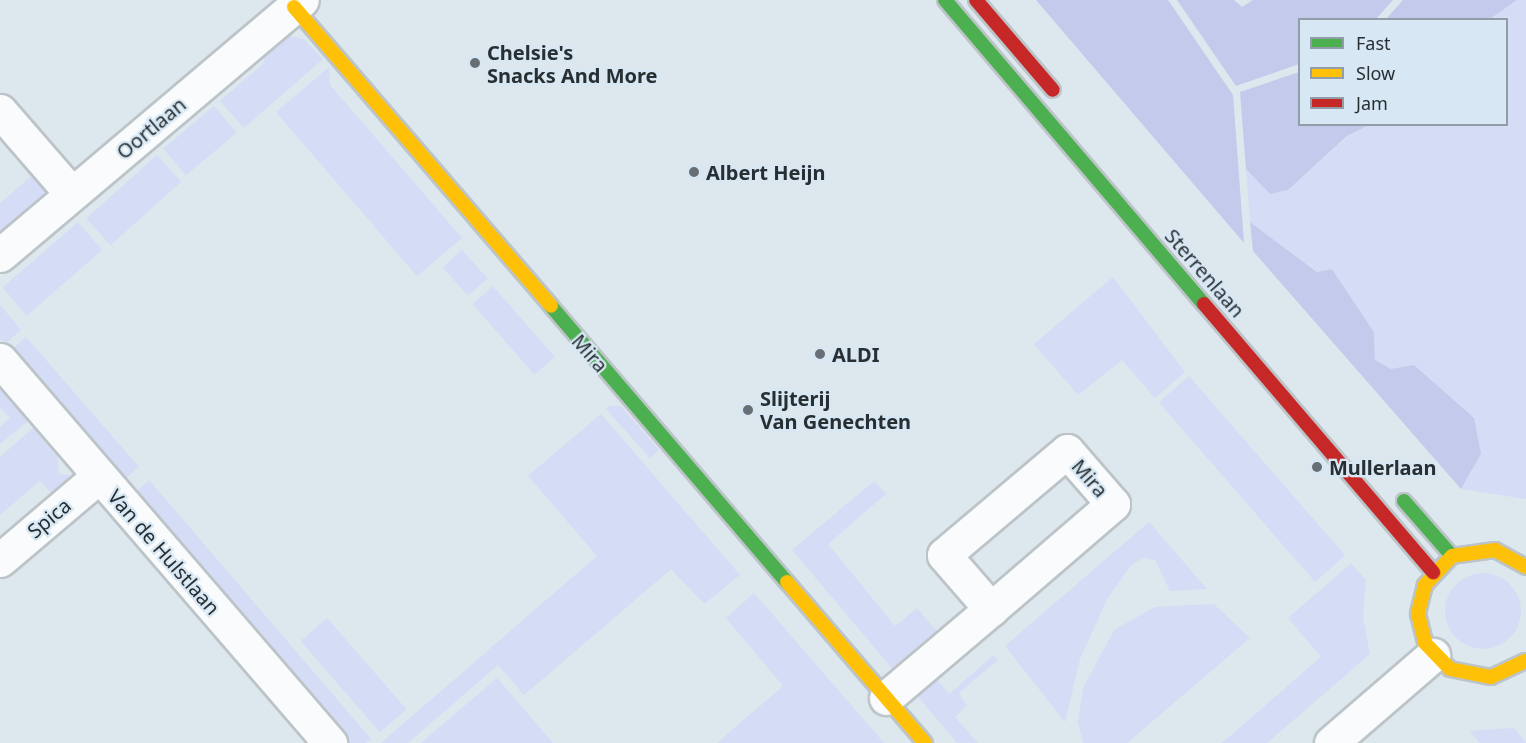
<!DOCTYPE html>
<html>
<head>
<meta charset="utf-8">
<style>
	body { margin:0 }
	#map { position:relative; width:1526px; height:743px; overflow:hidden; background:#dde7ee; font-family:"Noto Sans",sans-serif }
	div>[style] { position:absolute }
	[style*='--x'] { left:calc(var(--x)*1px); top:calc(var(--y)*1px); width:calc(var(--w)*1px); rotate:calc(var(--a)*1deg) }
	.green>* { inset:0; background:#d5dcf6; transform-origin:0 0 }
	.round { border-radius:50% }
	.forest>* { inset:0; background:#c4caeb }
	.roads { filter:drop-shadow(2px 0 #bcc4c8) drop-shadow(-2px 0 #bcc4c8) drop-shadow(0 2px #bcc4c8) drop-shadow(0 -2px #bcc4c8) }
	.street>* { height:33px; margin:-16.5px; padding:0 16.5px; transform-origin:16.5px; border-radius:16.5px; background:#fafbfc }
	.fast>* { height:14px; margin:-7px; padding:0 7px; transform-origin:7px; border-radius:7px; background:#4caf50 }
	.slow>* { height:14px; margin:-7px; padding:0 7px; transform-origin:7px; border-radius:7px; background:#ffc107 }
	.jam>* { height:14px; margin:-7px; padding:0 7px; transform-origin:7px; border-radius:7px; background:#c62828 }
	.dots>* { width:16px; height:16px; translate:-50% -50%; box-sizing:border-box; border:3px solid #d7e8f4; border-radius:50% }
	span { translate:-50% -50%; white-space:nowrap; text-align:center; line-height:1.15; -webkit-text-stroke:4.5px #d7e8f4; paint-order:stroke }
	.poi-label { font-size:20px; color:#282f33; font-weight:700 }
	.left { translate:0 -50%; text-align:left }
	.street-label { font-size:20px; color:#282f33 }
	.legend { position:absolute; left:1298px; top:18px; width:210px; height:108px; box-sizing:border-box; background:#d7e8f4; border:2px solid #919ea7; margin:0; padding:8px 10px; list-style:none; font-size:18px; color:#282f33 }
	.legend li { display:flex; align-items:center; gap:12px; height:30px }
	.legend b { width:30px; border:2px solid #919ea7 }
</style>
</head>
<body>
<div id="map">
	<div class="green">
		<div style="clip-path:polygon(1517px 0,1526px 0,1526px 499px,1461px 489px,1473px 469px,1391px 369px,1375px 360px,1374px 332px,1332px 269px,1318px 272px,1250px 222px,1246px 169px,1270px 194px,1288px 190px,1348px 136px,1369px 125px,1506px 124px,1506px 20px,1490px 19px)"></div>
		<div style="clip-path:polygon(284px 35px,304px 39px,323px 59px,244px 128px,220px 101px,264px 63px,265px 49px)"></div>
		<div style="clip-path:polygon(329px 67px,330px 85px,462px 238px,417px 276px,276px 112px)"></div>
		<div style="left:214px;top:106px;width:35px;height:66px;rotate:50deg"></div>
		<div style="left:157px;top:155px;width:36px;height:95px;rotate:48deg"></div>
		<div style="clip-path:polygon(34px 174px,48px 194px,0 238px,0 203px)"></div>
		<div style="left:78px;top:222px;width:37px;height:100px;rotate:49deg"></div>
		<div style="left:462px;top:250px;width:38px;height:26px;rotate:48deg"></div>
		<div style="clip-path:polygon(1113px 277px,1185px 372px,1155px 398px,1122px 360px,1078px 395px,1034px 344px)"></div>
		<div style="left:493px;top:286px;width:94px;height:27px;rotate:49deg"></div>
		<div style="clip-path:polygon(0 305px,21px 330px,5px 344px,0 339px)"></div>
		<div style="left:26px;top:337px;width:172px;height:21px;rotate:49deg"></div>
		<div style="left:1189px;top:376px;width:238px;height:40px;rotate:49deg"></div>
		<div style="clip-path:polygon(0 389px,28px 421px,0 444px,0 427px,10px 418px,0 407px)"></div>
		<div style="clip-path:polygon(610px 406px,621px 406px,659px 450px,650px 458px,606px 409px)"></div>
		<div style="clip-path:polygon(601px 414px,740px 575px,704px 604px,671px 569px,524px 695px,498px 665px,408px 743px,381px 743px,597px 556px,528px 476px)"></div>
		<div style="clip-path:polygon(33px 428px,57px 456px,59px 474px,69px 475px,68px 481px,54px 496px,40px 481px,0 515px,0 457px)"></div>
		<div style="clip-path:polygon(149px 480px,371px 739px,366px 743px,347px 743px,133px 495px)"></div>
		<div style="clip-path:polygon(874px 481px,886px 494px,828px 544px,895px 626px,917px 608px,941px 636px,896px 673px,792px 550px)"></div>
		<div style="clip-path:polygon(1149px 522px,1207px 589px,1170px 591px,1155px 560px,1144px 558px,1131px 565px,1107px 599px,1080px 659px,1065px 722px,1005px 646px)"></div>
		<div style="clip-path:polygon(1351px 563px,1366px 580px,1363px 618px,1370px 654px,1267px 743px,1222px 743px,1321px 657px,1288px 618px)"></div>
		<div class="round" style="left:1445px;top:573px;width:76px;height:76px"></div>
		<div style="clip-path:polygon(754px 593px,884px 743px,717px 743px,783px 686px,726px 618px)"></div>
		<div style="clip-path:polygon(1214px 604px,1250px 638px,1127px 743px,1083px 743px,1078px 722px,1083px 688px,1114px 630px,1155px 607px)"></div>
		<div style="left:327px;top:618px;width:121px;height:35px;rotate:49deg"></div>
		<div style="clip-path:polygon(994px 655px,998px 660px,959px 693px,967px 706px,955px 717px,978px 743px,957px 743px,914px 692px,934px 676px,949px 694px)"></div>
		<div style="clip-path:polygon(497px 678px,553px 743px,421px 743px)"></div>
		<div style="clip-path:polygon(1514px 728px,1526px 743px,1480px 743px,1470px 731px)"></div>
	</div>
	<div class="forest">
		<div style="clip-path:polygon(1036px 0,1168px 0,1233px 95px,1244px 243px)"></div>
		<div style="clip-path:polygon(1177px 0,1234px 0,1242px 7px,1253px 0,1393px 0,1376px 19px,1300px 20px,1299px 64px,1236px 86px)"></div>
		<div style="clip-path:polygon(1403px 0,1517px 0,1490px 19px,1386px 19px)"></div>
		<div style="clip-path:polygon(1299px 72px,1300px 124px,1369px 125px,1347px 136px,1288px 190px,1270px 194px,1246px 169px,1240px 92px)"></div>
		<div style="clip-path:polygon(1250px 222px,1317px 272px,1332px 269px,1374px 332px,1375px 360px,1391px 369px,1414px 365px,1474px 418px,1481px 454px,1461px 489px,1253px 251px)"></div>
	</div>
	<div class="roads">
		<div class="street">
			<div style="--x:0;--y:111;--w:108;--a:49.1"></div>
			<div style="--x:0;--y:255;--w:395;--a:-40.2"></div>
			<div style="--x:0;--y:360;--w:506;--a:49.25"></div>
			<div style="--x:0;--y:560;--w:130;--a:-40.3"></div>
			<div style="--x:886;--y:698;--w:138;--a:-40.3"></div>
			<div style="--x:991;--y:609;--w:161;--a:-40.7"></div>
			<div style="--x:1113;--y:504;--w:70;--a:-131"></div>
			<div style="--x:1067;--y:451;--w:161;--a:139.8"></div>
			<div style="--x:944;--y:555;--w:72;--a:49"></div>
			<div style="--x:1331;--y:743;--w:135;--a:-40.8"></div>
		</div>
		<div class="fast">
			<div style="--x:945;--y:0;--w:399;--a:49.6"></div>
			<div style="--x:551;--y:306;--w:363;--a:49.5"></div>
			<div style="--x:1404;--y:501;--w:73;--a:48.9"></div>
		</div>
		<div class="slow">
			<div style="--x:294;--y:7;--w:394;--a:49.3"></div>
			<div style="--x:1526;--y:567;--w:35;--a:-151"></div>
			<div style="--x:1495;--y:550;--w:43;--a:172.1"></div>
			<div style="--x:1452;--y:556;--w:40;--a:133"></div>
			<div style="--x:1425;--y:585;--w:30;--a:104"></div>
			<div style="--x:1418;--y:614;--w:30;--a:76"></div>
			<div style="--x:1425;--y:643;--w:36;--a:46"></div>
			<div style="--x:1450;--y:669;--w:42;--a:11"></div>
			<div style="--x:1491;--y:677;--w:38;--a:-25"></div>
			<div style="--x:787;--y:582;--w:212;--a:49.4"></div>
		</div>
		<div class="jam">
			<div style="--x:976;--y:0;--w:118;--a:49.5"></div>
			<div style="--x:1204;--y:304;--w:353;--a:49.5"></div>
		</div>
	</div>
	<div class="dots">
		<div style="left:475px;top:63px;background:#676f74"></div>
		<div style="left:694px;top:172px;background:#676f74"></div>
		<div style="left:820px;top:354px;background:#676f74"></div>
		<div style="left:748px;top:410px;background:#676f74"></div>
		<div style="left:1317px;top:467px;background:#676f74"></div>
	</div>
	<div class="poi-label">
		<span class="left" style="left:487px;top:64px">Chelsie's<br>Snacks And More</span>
		<span class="left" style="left:706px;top:172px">Albert Heijn</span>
		<span class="left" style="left:832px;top:354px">ALDI</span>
		<span class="left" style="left:760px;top:410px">Slijterij<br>Van Genechten</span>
		<span class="left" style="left:1329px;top:467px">Mullerlaan</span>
	</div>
	<div class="street-label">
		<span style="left:151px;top:128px;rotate:-40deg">Oortlaan</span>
		<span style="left:1205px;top:273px;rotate:49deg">Sterrenlaan</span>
		<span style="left:590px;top:353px;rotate:49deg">Mira</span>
		<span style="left:1090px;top:478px;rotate:49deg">Mira</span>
		<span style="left:49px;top:518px;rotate:-40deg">Spica</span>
		<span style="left:164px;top:552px;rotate:49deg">Van de Hulstlaan</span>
	</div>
	<ul class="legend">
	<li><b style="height:8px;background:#4caf50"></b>Fast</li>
	<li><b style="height:8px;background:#ffc107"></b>Slow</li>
	<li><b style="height:8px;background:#c62828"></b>Jam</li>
	</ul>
</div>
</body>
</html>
